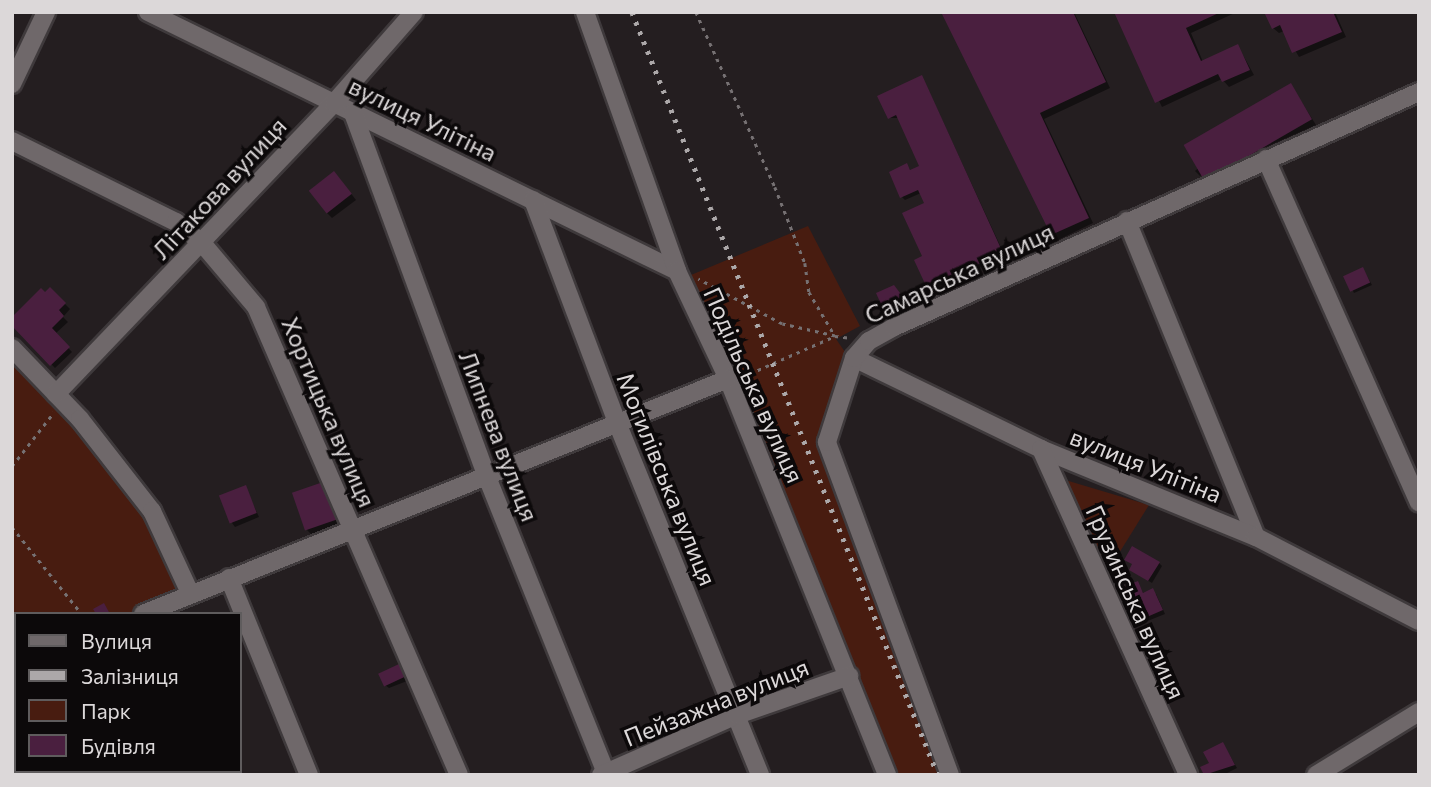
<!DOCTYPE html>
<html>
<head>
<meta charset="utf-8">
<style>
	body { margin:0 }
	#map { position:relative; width:1431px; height:787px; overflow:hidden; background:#241e20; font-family:Commissioner,sans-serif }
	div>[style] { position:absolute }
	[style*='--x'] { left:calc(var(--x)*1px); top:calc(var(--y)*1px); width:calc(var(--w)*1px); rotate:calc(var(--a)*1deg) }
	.green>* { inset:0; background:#481c10 }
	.shadow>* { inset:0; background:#0007 }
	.building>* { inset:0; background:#4a1f3f; transform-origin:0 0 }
	.path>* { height:2.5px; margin-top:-1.25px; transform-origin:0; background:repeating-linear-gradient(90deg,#767173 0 3.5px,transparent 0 8.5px) }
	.roads { filter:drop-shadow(2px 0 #3f3a3c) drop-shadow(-2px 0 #3f3a3c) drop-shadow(0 2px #3f3a3c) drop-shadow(0 -2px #3f3a3c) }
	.street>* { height:18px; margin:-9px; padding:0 9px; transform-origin:9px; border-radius:9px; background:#6f686a }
	.rail>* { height:4.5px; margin-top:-2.25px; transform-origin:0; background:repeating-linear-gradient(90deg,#aca8a9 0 3.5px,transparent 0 10.5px) }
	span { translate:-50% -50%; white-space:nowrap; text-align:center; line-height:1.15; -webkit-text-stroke:7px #0c090a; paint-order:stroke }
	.street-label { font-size:24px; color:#dcd8d9 }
	.frame { position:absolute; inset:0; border:14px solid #dcd8d9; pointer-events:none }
	.legend { position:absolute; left:14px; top:612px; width:228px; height:161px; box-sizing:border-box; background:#0c090a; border:2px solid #5f5c5d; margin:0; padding:9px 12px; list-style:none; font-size:21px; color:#dcd8d9 }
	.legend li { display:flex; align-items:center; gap:14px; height:35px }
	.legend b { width:35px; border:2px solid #5f5c5d }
</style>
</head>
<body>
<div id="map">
	<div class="green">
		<div style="clip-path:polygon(808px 226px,860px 326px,836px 339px,847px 355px,824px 424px,825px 467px,950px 775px,893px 775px,691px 275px)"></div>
		<div style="clip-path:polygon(12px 351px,149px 512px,184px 591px,129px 614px,16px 614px,12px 660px)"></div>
		<div style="clip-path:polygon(1062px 479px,1149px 505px,1106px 574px)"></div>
	</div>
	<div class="shadow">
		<div style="clip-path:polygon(944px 12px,1074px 12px,1110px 88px,1044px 119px,1093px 223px,1058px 240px,1053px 234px)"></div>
		<div style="clip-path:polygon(1116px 12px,1237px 12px,1191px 33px,1203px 62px,1238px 46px,1254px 75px,1229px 87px,1222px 79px,1162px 107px)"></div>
		<div style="clip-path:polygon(1266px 12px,1335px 12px,1346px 37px,1299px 57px,1284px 31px,1279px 33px,1273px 28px)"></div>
		<div style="clip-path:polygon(924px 81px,1005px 256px,932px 290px,924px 257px,926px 204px,921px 193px,905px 200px,902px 197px,907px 165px,911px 171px,922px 167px,899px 118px,889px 118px)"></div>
		<div style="clip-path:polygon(1291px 85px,1316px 125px,1200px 176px,1195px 171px)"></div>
		<div style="clip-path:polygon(339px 178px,356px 200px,332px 218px,327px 213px)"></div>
		<div style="clip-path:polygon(1363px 269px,1372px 285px,1354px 293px,1345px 276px)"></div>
		<div style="clip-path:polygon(50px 289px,70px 309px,63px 317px,68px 322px,55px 334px,72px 352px,55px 368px,12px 324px)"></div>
		<div style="clip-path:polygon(325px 483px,344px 524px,313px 536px,307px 530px)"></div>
		<div style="clip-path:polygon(245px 487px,259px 517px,235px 527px,232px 523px)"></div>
		<div style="clip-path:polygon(1159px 563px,1162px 566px,1152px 583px,1131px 570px)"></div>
		<div style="clip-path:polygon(1137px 583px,1144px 594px,1156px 594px,1165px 614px,1145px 622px,1142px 619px)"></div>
		<div style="clip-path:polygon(399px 666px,407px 681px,389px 688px,385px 685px)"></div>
		<div style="clip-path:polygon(1223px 744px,1237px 768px,1223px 775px,1206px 775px,1202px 768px,1211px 763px)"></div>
	</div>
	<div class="building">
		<div style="clip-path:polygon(941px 12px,1073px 12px,1106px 82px,1040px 113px,1089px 218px,1051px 235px)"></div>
		<div style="clip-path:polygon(1114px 12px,1221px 12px,1186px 28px,1201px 61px,1238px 44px,1250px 70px,1222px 82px,1218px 74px,1155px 103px)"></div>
		<div style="clip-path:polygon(1264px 12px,1333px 12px,1342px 32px,1292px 53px,1280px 25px,1272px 29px)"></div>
		<div style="clip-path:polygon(922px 75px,1003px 253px,927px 288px,914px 260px,922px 256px,902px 213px,924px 203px,918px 190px,900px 198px,889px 172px,907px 163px,910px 170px,919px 166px,896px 115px,888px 119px,877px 96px)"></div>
		<div style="left:1291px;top:83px;width:42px;height:124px;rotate:60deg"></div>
		<div style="left:334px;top:171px;width:29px;height:32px;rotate:52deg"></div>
		<div style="left:1363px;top:267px;width:17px;height:22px;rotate:65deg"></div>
		<div style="clip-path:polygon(894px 285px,906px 301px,884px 311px,876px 293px)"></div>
		<div style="clip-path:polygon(50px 287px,66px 303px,59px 310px,64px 316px,52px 328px,70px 347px,50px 366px,12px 326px,12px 317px,41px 288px,45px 292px)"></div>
		<div style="left:326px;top:481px;width:40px;height:36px;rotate:71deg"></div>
		<div style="left:246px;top:485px;width:30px;height:29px;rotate:69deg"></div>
		<div style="clip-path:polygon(1132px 546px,1160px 562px,1148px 581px,1129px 570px,1132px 564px,1124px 560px)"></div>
		<div style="clip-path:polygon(1138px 581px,1143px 593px,1153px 588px,1163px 610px,1140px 620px,1125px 586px)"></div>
		<div style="clip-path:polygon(104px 603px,110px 614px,96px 614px,93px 609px)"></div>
		<div style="left:399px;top:664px;width:14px;height:23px;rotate:65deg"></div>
		<div style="clip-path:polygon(1223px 742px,1235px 765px,1204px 775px,1200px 767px,1209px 763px,1203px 752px)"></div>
	</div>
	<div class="path">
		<div style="--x:696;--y:12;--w:192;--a:65.7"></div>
		<div style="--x:775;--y:187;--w:82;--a:68.5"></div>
		<div style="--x:805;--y:263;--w:29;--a:82"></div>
		<div style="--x:809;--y:292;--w:51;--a:59.4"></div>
		<div style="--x:835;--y:336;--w:54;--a:-167.2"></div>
		<div style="--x:782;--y:324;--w:95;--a:-151.8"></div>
		<div style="--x:742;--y:377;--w:102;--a:-23.8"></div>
		<div style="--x:835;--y:336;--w:17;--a:7"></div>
		<div style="--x:12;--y:466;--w:68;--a:-52.1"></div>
		<div style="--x:12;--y:527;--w:112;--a:51.2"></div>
	</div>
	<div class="roads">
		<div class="street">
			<div style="--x:148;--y:12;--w:589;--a:26.09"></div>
			<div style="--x:585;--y:12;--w:275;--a:70.4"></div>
			<div style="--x:677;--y:271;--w:119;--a:64.7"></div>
			<div style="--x:728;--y:379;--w:427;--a:68.1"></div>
			<div style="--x:12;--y:84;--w:80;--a:-64.7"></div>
			<div style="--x:353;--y:113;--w:388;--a:69.8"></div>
			<div style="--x:487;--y:477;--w:321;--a:68.1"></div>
			<div style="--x:12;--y:141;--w:183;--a:26.3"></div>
			<div style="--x:176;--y:222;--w:33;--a:39"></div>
			<div style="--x:202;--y:243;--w:84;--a:49.8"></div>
			<div style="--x:256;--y:307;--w:510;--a:66.55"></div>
			<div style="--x:1266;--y:159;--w:376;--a:66"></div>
			<div style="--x:533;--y:200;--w:241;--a:69.3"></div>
			<div style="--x:618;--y:425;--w:378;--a:67.9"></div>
			<div style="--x:1127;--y:221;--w:341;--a:67.8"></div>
			<div style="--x:12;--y:348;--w:98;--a:46.2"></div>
			<div style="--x:80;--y:419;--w:117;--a:52"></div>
			<div style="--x:152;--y:511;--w:90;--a:65.1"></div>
			<div style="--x:854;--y:358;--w:208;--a:25.9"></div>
			<div style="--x:1041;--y:449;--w:232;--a:22.3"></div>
			<div style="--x:1256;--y:537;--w:183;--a:27.3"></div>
			<div style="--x:56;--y:394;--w:402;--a:-46.3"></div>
			<div style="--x:334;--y:103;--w:121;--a:-48.7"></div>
			<div style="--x:1041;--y:449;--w:358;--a:65.7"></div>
			<div style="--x:229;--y:578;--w:213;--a:67.9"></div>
			<div style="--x:143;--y:614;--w:630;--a:-21.89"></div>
			<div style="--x:12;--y:669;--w:4;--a:-27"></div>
			<div style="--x:154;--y:771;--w:4;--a:63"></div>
			<div style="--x:601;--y:775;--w:149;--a:-23.8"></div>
			<div style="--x:737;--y:715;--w:119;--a:-19.2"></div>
			<div style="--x:950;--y:775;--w:355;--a:-110.3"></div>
			<div style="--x:827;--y:442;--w:88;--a:-72.2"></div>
			<div style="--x:854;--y:358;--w:23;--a:-49"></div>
			<div style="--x:869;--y:341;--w:29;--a:-29"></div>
			<div style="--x:894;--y:327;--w:575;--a:-24.11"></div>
			<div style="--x:1316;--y:775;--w:121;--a:-31.5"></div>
		</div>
	</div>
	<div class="rail">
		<div style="--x:632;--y:12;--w:822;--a:68.15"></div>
	</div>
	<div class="street-label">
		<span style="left:423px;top:119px;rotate:26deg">вулиця Улітіна</span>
		<span style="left:219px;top:188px;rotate:-47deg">Літакова вулиця</span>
		<span style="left:959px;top:273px;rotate:-25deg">Самарська вулиця</span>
		<span style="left:754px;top:385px;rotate:66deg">Подільська вулиця</span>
		<span style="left:329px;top:412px;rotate:67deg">Хортицька вулиця</span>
		<span style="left:499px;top:436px;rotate:69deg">Липнева вулиця</span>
		<span style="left:1146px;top:465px;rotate:22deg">вулиця Улітіна</span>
		<span style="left:667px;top:479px;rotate:68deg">Могилівська вулиця</span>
		<span style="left:1136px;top:602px;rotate:66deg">Грузинська вулиця</span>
		<span style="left:716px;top:702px;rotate:-22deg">Пейзажна вулиця</span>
	</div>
	<div class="frame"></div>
	<ul class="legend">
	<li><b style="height:9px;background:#6f686a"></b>Вулиця</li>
	<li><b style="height:9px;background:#aca8a9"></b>Залізниця</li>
	<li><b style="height:19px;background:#481c10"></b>Парк</li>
	<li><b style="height:19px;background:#4a1f3f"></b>Будівля</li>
	</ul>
</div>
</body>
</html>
